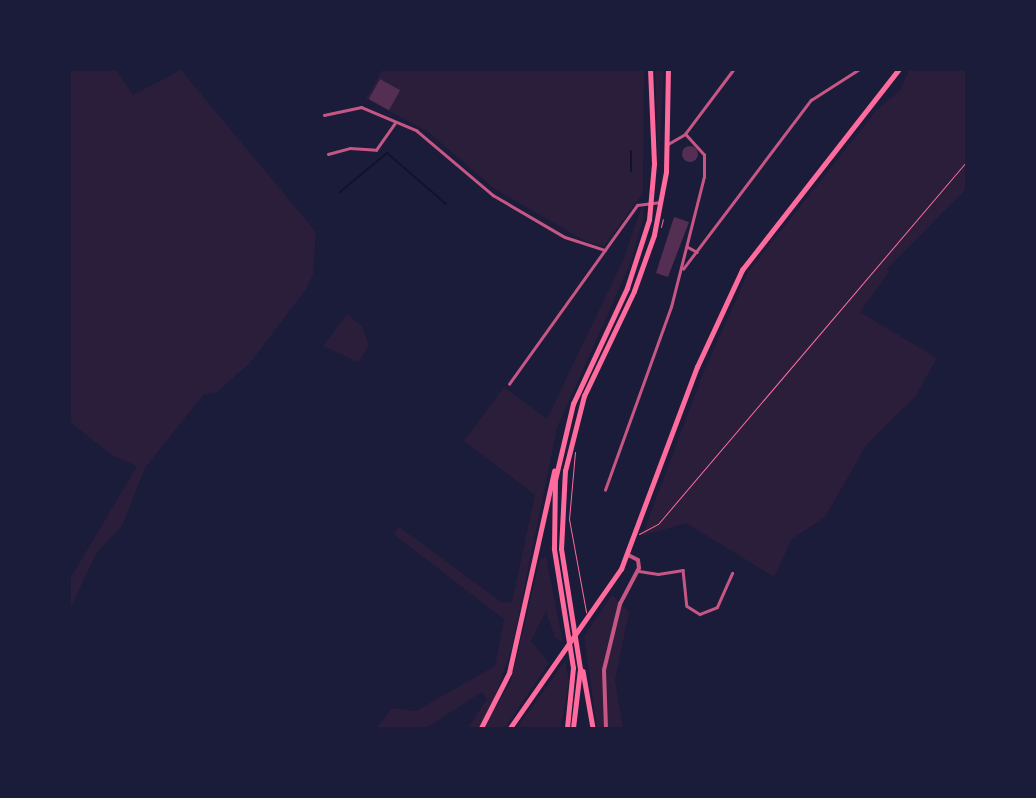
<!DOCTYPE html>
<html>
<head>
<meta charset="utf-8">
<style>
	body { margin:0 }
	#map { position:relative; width:1036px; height:798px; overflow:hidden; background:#1b1b3a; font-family:"Fira Sans",sans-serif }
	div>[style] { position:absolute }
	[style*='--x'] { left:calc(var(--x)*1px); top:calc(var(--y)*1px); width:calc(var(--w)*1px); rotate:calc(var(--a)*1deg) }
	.green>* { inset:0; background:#2a1e3b }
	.stream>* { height:2px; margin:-1px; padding:0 1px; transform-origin:1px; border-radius:1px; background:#12122b }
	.building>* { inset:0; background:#542f53; transform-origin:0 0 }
	.round { border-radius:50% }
	.path>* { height:1px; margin:-0.5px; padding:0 0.5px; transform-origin:0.5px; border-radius:0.5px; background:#ff6b9d }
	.minor>* { height:2.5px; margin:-1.25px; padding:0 1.25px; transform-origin:1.25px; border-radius:1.25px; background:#c65784 }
	.tertiary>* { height:4px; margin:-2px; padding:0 2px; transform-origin:2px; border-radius:2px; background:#c65784 }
	.primary>* { height:4.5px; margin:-2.25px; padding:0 2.25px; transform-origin:2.25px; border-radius:2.25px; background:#ff6b9d }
	.trunk>* { height:4.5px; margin:-2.25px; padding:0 2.25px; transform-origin:2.25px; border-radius:2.25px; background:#ff6b9d }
	span { translate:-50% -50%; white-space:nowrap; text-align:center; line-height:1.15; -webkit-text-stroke:5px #1b1b3a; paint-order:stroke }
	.frame { position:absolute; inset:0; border:71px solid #1b1b3a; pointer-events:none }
</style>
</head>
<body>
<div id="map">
	<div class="green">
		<div style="clip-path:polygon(70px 70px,116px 70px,133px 95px,181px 70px,316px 232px,313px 275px,306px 289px,250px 363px,217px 392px,204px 394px,145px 468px,122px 526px,97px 552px,70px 609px,70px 579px,137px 466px,113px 456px,70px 422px)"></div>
		<div style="clip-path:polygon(382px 70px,644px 70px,643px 193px,604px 246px,585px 241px,495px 189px,427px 131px,366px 99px)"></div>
		<div style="clip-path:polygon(655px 70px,664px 70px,659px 167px,658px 167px)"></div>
		<div style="clip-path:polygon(909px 70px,966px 70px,966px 189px,887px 269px,889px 272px,860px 312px,937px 358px,915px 397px,867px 444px,825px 517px,792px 539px,774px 577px,686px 523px,642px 536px,704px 371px,749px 271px,876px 111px,900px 90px)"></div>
		<div style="clip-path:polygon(642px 206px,644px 216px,631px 262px,557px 428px,513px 643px,493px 705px,479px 728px,468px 728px,487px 699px,482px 692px,426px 728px,377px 728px,392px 708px,416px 711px,495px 666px,504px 619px,393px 534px,399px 527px,503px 603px,512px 602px,535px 495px,464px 441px,504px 387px,547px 419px,624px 258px)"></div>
		<div style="clip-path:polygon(347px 314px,362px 326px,369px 346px,358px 362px,323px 346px)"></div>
		<div style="clip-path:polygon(546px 557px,563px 642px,555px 638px,546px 611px,531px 641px,549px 663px,505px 728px,484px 728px,511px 681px,540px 559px)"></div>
		<div style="clip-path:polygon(612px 595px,629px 612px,615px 680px,623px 728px,597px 728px,584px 636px)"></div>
		<div style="clip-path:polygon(565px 661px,569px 681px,561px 728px,517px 728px)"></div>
	</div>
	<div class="stream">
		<div style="--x:631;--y:171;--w:20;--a:-90"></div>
		<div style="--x:340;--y:192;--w:61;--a:-39.7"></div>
		<div style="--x:387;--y:153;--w:78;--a:40.8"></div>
	</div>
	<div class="building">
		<div style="left:380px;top:79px;width:23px;height:23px;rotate:29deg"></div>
		<div class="round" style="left:682px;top:146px;width:16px;height:16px"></div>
		<div style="clip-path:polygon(674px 217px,689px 222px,668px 277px,656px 273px)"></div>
	</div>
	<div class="path">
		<div style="--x:661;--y:227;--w:8;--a:-76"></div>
		<div style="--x:575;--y:452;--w:67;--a:95.1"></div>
		<div style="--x:569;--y:519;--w:95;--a:79.6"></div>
		<div style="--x:639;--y:534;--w:21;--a:-28"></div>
		<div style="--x:658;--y:524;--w:475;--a:-49.6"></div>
	</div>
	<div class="minor">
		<div style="--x:324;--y:115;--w:38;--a:-12"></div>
		<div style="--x:361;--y:107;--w:60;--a:22.7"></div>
		<div style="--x:416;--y:130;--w:101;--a:40.2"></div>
		<div style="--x:493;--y:195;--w:83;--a:30.3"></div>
		<div style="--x:565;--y:237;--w:42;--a:18"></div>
		<div style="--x:668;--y:144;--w:20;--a:-30"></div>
		<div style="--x:685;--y:134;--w:80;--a:-53.1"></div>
		<div style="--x:328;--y:154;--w:23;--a:-15"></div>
		<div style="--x:350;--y:148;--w:26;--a:4"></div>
		<div style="--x:376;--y:150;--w:32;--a:-55"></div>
		<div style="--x:688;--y:247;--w:10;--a:29"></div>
		<div style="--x:683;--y:269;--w:212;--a:-52.9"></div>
		<div style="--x:811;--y:100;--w:56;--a:-32.6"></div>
		<div style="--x:509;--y:384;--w:220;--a:-54.4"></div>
		<div style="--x:637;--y:205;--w:24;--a:-7"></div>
		<div style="--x:605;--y:490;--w:195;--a:-70.2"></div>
		<div style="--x:671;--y:307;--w:134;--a:-75.8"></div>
		<div style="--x:704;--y:177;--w:22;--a:-90"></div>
		<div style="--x:704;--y:155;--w:28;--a:-132"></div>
		<div style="--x:639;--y:571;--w:19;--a:9"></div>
		<div style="--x:658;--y:574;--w:25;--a:-9"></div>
		<div style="--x:683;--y:570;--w:36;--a:84"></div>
		<div style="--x:687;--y:606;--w:15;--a:32"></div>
		<div style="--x:700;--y:614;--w:18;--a:-22"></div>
		<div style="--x:717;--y:607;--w:37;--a:-66"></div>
	</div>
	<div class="tertiary">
		<div style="--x:606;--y:728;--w:58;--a:-92"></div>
		<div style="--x:604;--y:670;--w:68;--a:-76.4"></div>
		<div style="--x:620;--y:604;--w:41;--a:-62.2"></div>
		<div style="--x:639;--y:568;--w:8;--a:-97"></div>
		<div style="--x:638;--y:560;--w:11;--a:-153"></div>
	</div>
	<div class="primary">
		<div style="--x:510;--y:728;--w:194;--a:-55.1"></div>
		<div style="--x:621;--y:569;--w:216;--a:-69.4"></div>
		<div style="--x:697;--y:367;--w:107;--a:-65.1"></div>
		<div style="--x:742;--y:270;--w:254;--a:-52"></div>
	</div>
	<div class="trunk">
		<div style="--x:583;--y:671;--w:58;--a:80"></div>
		<div style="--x:481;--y:728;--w:62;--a:-63"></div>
		<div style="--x:509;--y:673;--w:207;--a:-77.4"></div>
		<div style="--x:567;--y:728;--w:60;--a:-84.3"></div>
		<div style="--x:573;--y:668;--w:121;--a:-99.1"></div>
		<div style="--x:554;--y:549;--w:69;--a:-89.2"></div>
		<div style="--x:555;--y:480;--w:78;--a:-76.7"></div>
		<div style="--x:573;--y:404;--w:128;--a:-65"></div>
		<div style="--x:627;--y:288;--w:71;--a:-72.1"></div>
		<div style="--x:649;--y:220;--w:56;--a:-84.9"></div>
		<div style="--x:654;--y:164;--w:94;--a:-92.4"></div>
		<div style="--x:573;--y:728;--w:59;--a:-83.2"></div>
		<div style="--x:580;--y:669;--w:121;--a:-99"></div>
		<div style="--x:561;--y:549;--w:78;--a:-87.1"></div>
		<div style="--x:565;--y:471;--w:77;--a:-75.8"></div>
		<div style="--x:584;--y:396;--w:116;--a:-64.5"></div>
		<div style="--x:634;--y:291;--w:59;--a:-70.3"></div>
		<div style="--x:654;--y:235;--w:64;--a:-79.2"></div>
		<div style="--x:666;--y:172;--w:102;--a:-88.9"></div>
	</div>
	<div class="frame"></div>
</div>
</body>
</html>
